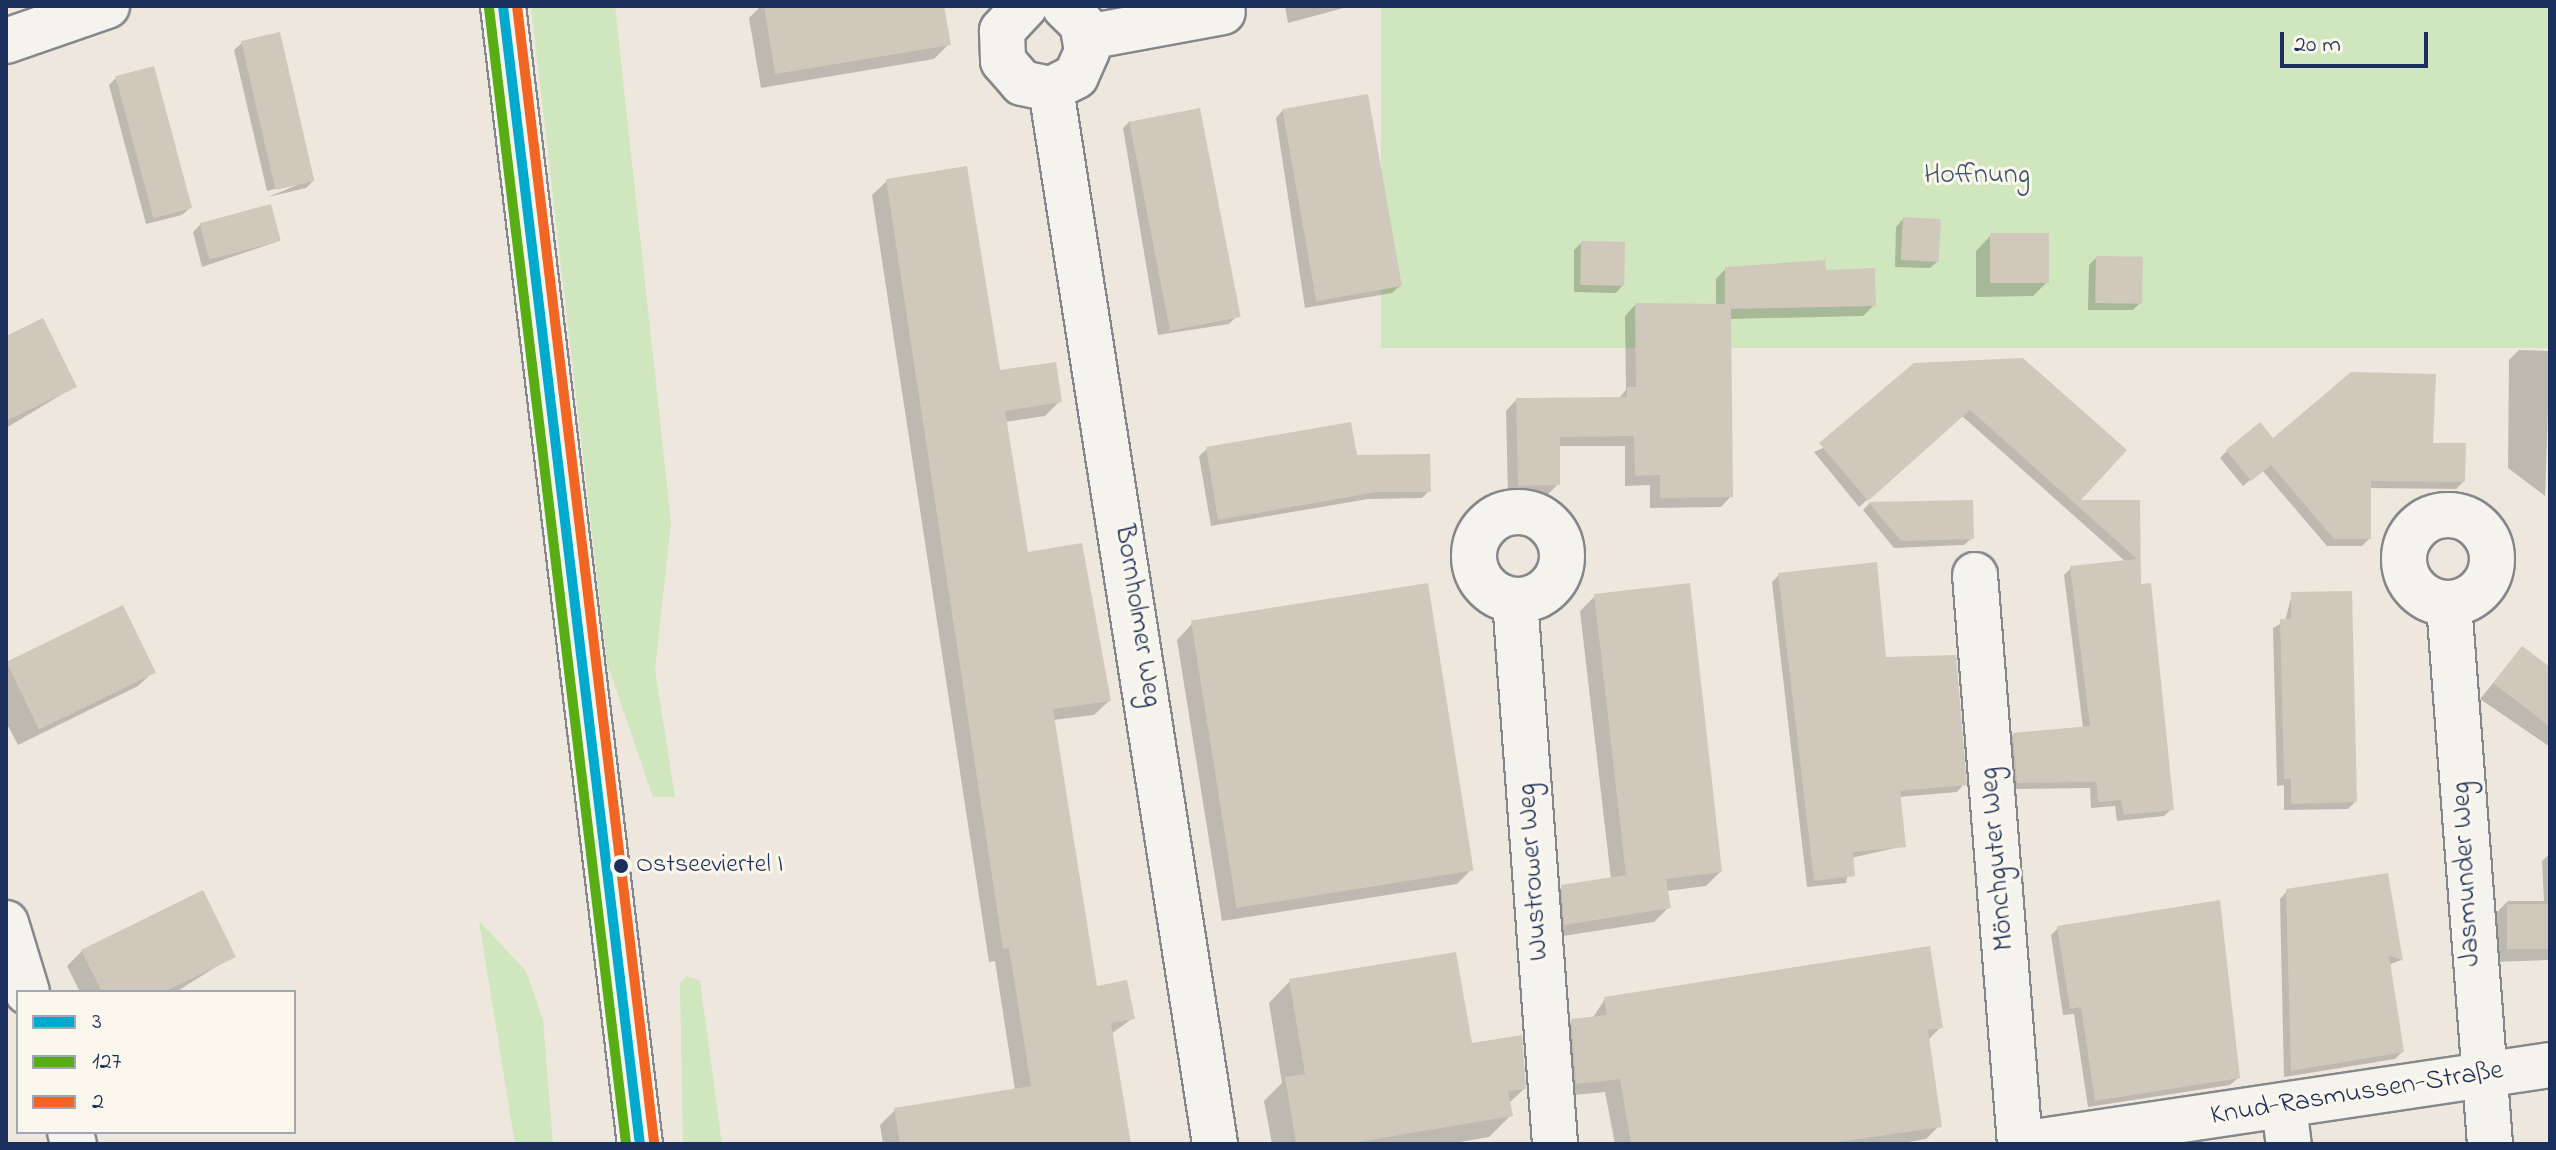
<!DOCTYPE html>
<html>
<head>
<meta charset="utf-8">
<style>
	body { margin:0 }
	#map { position:relative; width:2556px; height:1150px; overflow:hidden; background:#ede7dd; font-family:"Indie Flower",sans-serif }
	div>[style] { position:absolute }
	[style*='--x'] { left:calc(var(--x)*1px); top:calc(var(--y)*1px); width:calc(var(--w)*1px); rotate:calc(var(--a)*1deg) }
	.green>* { inset:0; background:#d0e6be; transform-origin:0 0 }
	.shadow>* { inset:0; background:#0003 }
	.building>* { inset:0; background:#d0c8ba; transform-origin:0 0 }
	.roads { filter:drop-shadow(2px 0 #86878b) drop-shadow(-2px 0 #86878b) drop-shadow(0 2px #86878b) drop-shadow(0 -2px #86878b) }
	.street>* { height:44px; margin:-22px; padding:0 22px; transform-origin:22px; border-radius:22px; background:#f5f3ee }
	.street>.ring { margin:-22px; padding:0; box-sizing:content-box; background:none; border:44px solid #f5f3ee; border-radius:50% }
	.secondary>* { height:44px; margin:-22px; padding:0 22px; transform-origin:22px; border-radius:22px; background:#f5f3ee }
	.bus-1>* { height:10px; margin:-5px; padding:0 5px; transform-origin:5px; border-radius:5px; background:#00a9ce }
	.bus-2>* { height:10px; margin:-5px; padding:0 5px; transform-origin:5px; border-radius:5px; background:#57ad13 }
	.bus-3>* { height:10px; margin:-5px; padding:0 5px; transform-origin:5px; border-radius:5px; background:#f26522 }
	.dots>* { width:22px; height:22px; translate:-50% -50%; box-sizing:border-box; border:4px solid #fbf7ec; border-radius:50% }
	span { translate:-50% -50%; white-space:nowrap; text-align:center; line-height:1.15; -webkit-text-stroke:6px #fbf7ec; paint-order:stroke }
	.bus-label { font-size:26px; color:#1b2f5e }
	.left { translate:0 -50%; text-align:left }
	.park-label { font-size:28px; color:#3a546c }
	.street-label { font-size:28px; color:#1b2f5e }
	.frame { position:absolute; inset:0; border:8px solid #1b2f5e; pointer-events:none }
	.legend { position:absolute; left:16px; top:990px; width:280px; height:144px; box-sizing:border-box; background:#fbf7ec; border:2px solid #a1a7b3; margin:0; padding:10px 14px; list-style:none; font-size:24px; color:#1b2f5e }
	.legend li { display:flex; align-items:center; gap:16px; height:40px }
	.legend b { width:40px; border:2px solid #a1a7b3 }
	.scale { position:absolute; left:2280px; top:32px; width:148px; height:36px; box-sizing:border-box; border:4px solid #1b2f5e; border-top:0; padding-left:10px; font-size:24px; line-height:28px; white-space:nowrap; color:#1b2f5e; -webkit-text-stroke:6px #fbf7ec; paint-order:stroke }
</style>
</head>
<body>
<div id="map">
	<div class="green">
		<div style="clip-path:polygon(531px 6px,615px 6px,671px 522px,655px 670px,675px 797px,653px 797px,607px 663px)"></div>
		<div style="left:1381px;top:6px;width:1169px;height:342px"></div>
		<div style="clip-path:polygon(479px 921px,526px 971px,543px 1020px,553px 1144px,515px 1144px)"></div>
		<div style="clip-path:polygon(687px 976px,700px 981px,722px 1144px,683px 1144px,680px 983px)"></div>
	</div>
	<div class="shadow">
		<div style="clip-path:polygon(761px 6px,942px 6px,949px 44px,934px 59px,761px 88px,749px 18px)"></div>
		<div style="clip-path:polygon(1285px 6px,1351px 6px,1288px 23px)"></div>
		<div style="clip-path:polygon(242px 43px,313px 181px,306px 188px,268px 197px,307px 181px,267px 191px,234px 50px)"></div>
		<div style="clip-path:polygon(116px 78px,190px 208px,182px 215px,146px 224px,109px 85px)"></div>
		<div style="clip-path:polygon(1283px 110px,1400px 286px,1392px 293px,1305px 308px,1276px 118px)"></div>
		<div style="clip-path:polygon(1130px 121px,1237px 316px,1229px 324px,1158px 335px,1123px 128px)"></div>
		<div style="clip-path:polygon(887px 181px,999px 373px,1060px 401px,1045px 416px,1005px 422px,1027px 555px,1109px 701px,1094px 715px,1053px 720px,1095px 989px,1133px 1018px,1111px 1034px,1129px 1144px,883px 1144px,880px 1125px,895px 1110px,1015px 1090px,995px 961px,989px 962px,872px 195px)"></div>
		<div style="clip-path:polygon(1903px 219px,1938px 261px,1930px 268px,1895px 267px,1896px 227px)"></div>
		<div style="clip-path:polygon(200px 225px,279px 241px,202px 267px,193px 232px)"></div>
		<div style="clip-path:polygon(1991px 235px,2048px 281px,2033px 296px,1976px 297px,1976px 251px)"></div>
		<div style="clip-path:polygon(1581px 243px,1623px 285px,1616px 293px,1574px 292px,1574px 250px)"></div>
		<div style="clip-path:polygon(2096px 258px,2140px 303px,2133px 310px,2088px 310px,2089px 265px)"></div>
		<div style="clip-path:polygon(1726px 268px,1824px 272px,1874px 305px,1863px 316px,1729px 319px,1731px 496px,1721px 507px,1650px 508px,1650px 485px,1625px 486px,1625px 446px,1558px 446px,1558px 484px,1548px 494px,1508px 495px,1506px 411px,1516px 400px,1618px 399px,1626px 390px,1625px 316px,1635px 305px,1716px 306px,1716px 279px)"></div>
		<div style="clip-path:polygon(6px 338px,74px 387px,6px 428px)"></div>
		<div style="clip-path:polygon(2519px 350px,2550px 351px,2545px 496px,2508px 468px,2509px 360px)"></div>
		<div style="clip-path:polygon(2022px 360px,2077px 502px,2138px 502px,2139px 586px,2172px 809px,2164px 816px,2117px 821px,2115px 806px,2091px 808px,2090px 788px,2010px 789px,2006px 742px,2013px 735px,2083px 728px,2064px 575px,2071px 568px,2126px 562px,1962px 416px,1859px 507px,1814px 452px)"></div>
		<div style="clip-path:polygon(2430px 445px,2463px 482px,2456px 489px,2369px 488px,2369px 539px,2362px 546px,2327px 546px,2262px 470px,2243px 486px,2220px 458px,2227px 451px)"></div>
		<div style="clip-path:polygon(1207px 449px,1355px 457px,1429px 491px,1422px 498px,1368px 499px,1211px 526px,1199px 456px)"></div>
		<div style="clip-path:polygon(1971px 502px,1972px 538px,1964px 545px,1894px 548px,1863px 510px,1869px 504px)"></div>
		<div style="clip-path:polygon(1779px 575px,1964px 784px,1957px 792px,1899px 797px,1904px 846px,1851px 858px,1846px 883px,1807px 887px,1772px 582px)"></div>
		<div style="clip-path:polygon(2292px 594px,2355px 802px,2348px 809px,2284px 810px,2284px 785px,2277px 786px,2273px 628px,2285px 621px)"></div>
		<div style="clip-path:polygon(1595px 596px,1720px 872px,1706px 886px,1666px 891px,1668px 908px,1654px 922px,1550px 938px,1547px 901px,1562px 887px,1611px 879px,1580px 611px)"></div>
		<div style="clip-path:polygon(122px 608px,153px 672px,138px 686px,18px 745px,6px 722px,6px 664px)"></div>
		<div style="clip-path:polygon(1192px 624px,1472px 869px,1457px 884px,1222px 921px,1177px 640px)"></div>
		<div style="clip-path:polygon(2522px 648px,2550px 669px,2550px 747px,2480px 699px)"></div>
		<div style="clip-path:polygon(2550px 854px,2550px 960px,2494px 962px,2494px 915px,2508px 901px,2544px 901px,2542px 861px)"></div>
		<div style="clip-path:polygon(2387px 875px,2401px 960px,2388px 965px,2402px 1052px,2395px 1059px,2284px 1077px,2280px 899px,2287px 891px)"></div>
		<div style="clip-path:polygon(2058px 928px,2238px 1078px,2230px 1085px,2088px 1107px,2074px 1014px,2063px 1015px,2051px 935px)"></div>
		<div style="clip-path:polygon(82px 951px,233px 956px,176px 992px,80px 992px,67px 966px)"></div>
		<div style="clip-path:polygon(1290px 981px,1470px 1046px,1524px 1089px,1508px 1104px,1510px 1116px,1489px 1137px,1448px 1144px,1272px 1144px,1264px 1101px,1282px 1083px,1269px 1003px)"></div>
		<div style="clip-path:polygon(1605px 999px,1941px 1027px,1928px 1040px,1939px 1126px,1926px 1139px,1897px 1144px,1615px 1144px,1605px 1092px,1563px 1096px,1558px 1034px,1572px 1021px,1592px 1019px)"></div>
	</div>
	<div class="building">
		<div style="clip-path:polygon(764px 6px,944px 6px,951px 45px,775px 74px)"></div>
		<div style="left:280px;top:32px;width:153px;height:40px;rotate:77deg"></div>
		<div style="left:154px;top:66px;width:147px;height:40px;rotate:75deg"></div>
		<div style="left:1368px;top:94px;width:195px;height:87px;rotate:80deg"></div>
		<div style="left:1200px;top:108px;width:213px;height:72px;rotate:79deg"></div>
		<div style="clip-path:polygon(967px 166px,1000px 370px,1056px 362px,1062px 402px,1005px 411px,1028px 552px,1082px 543px,1111px 701px,1053px 709px,1097px 986px,1127px 980px,1135px 1019px,1111px 1023px,1131px 1144px,900px 1144px,894px 1108px,1031px 1086px,1009px 948px,1003px 949px,886px 179px)"></div>
		<div style="left:271px;top:204px;width:38px;height:74px;rotate:75deg"></div>
		<div style="left:1903px;top:217px;width:38px;height:43px;rotate:3deg"></div>
		<div style="left:1990px;top:233px;width:59px;height:50px"></div>
		<div style="left:1581px;top:241px;width:44px;height:44px;rotate:1deg"></div>
		<div style="left:2096px;top:256px;width:47px;height:47px;rotate:1deg"></div>
		<div style="clip-path:polygon(1825px 260px,1826px 270px,1875px 268px,1876px 306px,1731px 309px,1733px 497px,1660px 498px,1660px 475px,1635px 476px,1634px 436px,1560px 437px,1560px 485px,1518px 486px,1516px 398px,1627px 397px,1627px 387px,1636px 387px,1635px 303px,1725px 304px,1725px 267px)"></div>
		<div style="clip-path:polygon(43px 318px,77px 387px,6px 421px,6px 336px)"></div>
		<div style="clip-path:polygon(2023px 358px,2127px 450px,2081px 500px,2140px 500px,2141px 584px,2151px 583px,2174px 810px,2124px 815px,2121px 800px,2098px 802px,2096px 782px,2017px 783px,2013px 733px,2090px 726px,2070px 566px,2137px 559px,1970px 410px,1868px 501px,1819px 443px,1914px 363px)"></div>
		<div style="clip-path:polygon(2351px 372px,2436px 374px,2433px 443px,2466px 443px,2465px 482px,2371px 481px,2371px 539px,2334px 539px,2271px 465px,2251px 481px,2226px 450px,2260px 422px,2273px 438px)"></div>
		<div style="clip-path:polygon(1351px 422px,1357px 455px,1430px 454px,1431px 492px,1377px 492px,1218px 520px,1206px 447px)"></div>
		<div style="clip-path:polygon(1973px 500px,1974px 539px,1901px 541px,1868px 502px)"></div>
		<div style="clip-path:polygon(1877px 562px,1886px 657px,1956px 655px,1967px 785px,1900px 791px,1906px 847px,1853px 852px,1855px 876px,1814px 881px,1778px 573px)"></div>
		<div style="left:1428px;top:583px;width:291px;height:240px;rotate:81deg"></div>
		<div style="clip-path:polygon(1690px 583px,1722px 872px,1666px 879px,1671px 908px,1564px 925px,1561px 885px,1626px 875px,1594px 594px)"></div>
		<div style="clip-path:polygon(2352px 591px,2357px 802px,2291px 804px,2291px 779px,2284px 779px,2280px 619px,2291px 619px,2291px 592px)"></div>
		<div style="left:123px;top:605px;width:75px;height:130px;rotate:64deg"></div>
		<div style="clip-path:polygon(2522px 646px,2550px 667px,2550px 727px,2493px 683px)"></div>
		<div style="clip-path:polygon(2388px 873px,2403px 961px,2389px 955px,2404px 1052px,2291px 1071px,2286px 889px)"></div>
		<div style="clip-path:polygon(203px 890px,236px 957px,164px 992px,102px 992px,81px 950px)"></div>
		<div style="clip-path:polygon(2220px 900px,2240px 1078px,2095px 1101px,2081px 1007px,2070px 1009px,2057px 926px)"></div>
		<div style="left:2507px;top:904px;width:43px;height:45px"></div>
		<div style="clip-path:polygon(1930px 946px,1943px 1028px,1928px 1030px,1942px 1127px,1824px 1144px,1631px 1144px,1620px 1079px,1576px 1084px,1571px 1019px,1607px 1015px,1604px 997px)"></div>
		<div style="clip-path:polygon(1456px 952px,1472px 1043px,1522px 1035px,1526px 1089px,1508px 1091px,1513px 1116px,1346px 1144px,1296px 1144px,1285px 1077px,1305px 1074px,1289px 979px)"></div>
	</div>
	<div class="roads">
		<div class="street">
			<div style="--x:1025;--y:6;--w:34;--a:133"></div>
			<div style="--x:1002;--y:31;--w:30;--a:88"></div>
			<div style="--x:1003;--y:61;--w:29;--a:49"></div>
			<div style="--x:1022;--y:83;--w:30;--a:12"></div>
			<div style="--x:1051;--y:89;--w:28;--a:-27"></div>
			<div style="--x:1076;--y:76;--w:27;--a:-66"></div>
			<div style="--x:1087;--y:51;--w:27;--a:-100"></div>
			<div style="--x:1082;--y:24;--w:25;--a:-135"></div>
			<div style="--x:1087;--y:37;--w:138;--a:-10.4"></div>
			<div style="--x:6;--y:41;--w:107;--a:-19.1"></div>
			<div style="--x:1051;--y:89;--w:1068;--a:81.16"></div>
			<div class="ring" style="left:1474px;top:512px;width:44px;height:44px"></div>
			<div class="ring" style="left:2404px;top:515px;width:44px;height:44px"></div>
			<div style="--x:1975;--y:575;--w:571;--a:85.48"></div>
			<div style="--x:1515;--y:600;--w:545;--a:85.79"></div>
			<div style="--x:2449;--y:604;--w:542;--a:85.66"></div>
			<div style="--x:6;--y:923;--w:72;--a:73.1"></div>
			<div style="--x:2284;--y:1106;--w:38;--a:83"></div>
			<div style="--x:70;--y:1132;--w:13;--a:72"></div>
			<div style="--x:2021;--y:1144;--w:535;--a:-8.49"></div>
		</div>
		<div class="secondary">
			<div style="--x:503;--y:6;--w:1146;--a:83.14"></div>
		</div>
	</div>
	<div class="bus-1">
		<div style="--x:503;--y:6;--w:1146;--a:83.14"></div>
	</div>
	<div class="bus-2">
		<div style="--x:489;--y:8;--w:1144;--a:83.12"></div>
	</div>
	<div class="bus-3">
		<div style="--x:517;--y:6;--w:1144;--a:83.12"></div>
	</div>
	<div class="dots">
		<div style="left:621px;top:866px;background:#1b2f5e"></div>
	</div>
	<div class="bus-label">
		<span class="left" style="left:636px;top:866px">Ostseeviertel I</span>
	</div>
	<div class="park-label">
		<span style="left:1977px;top:176px">Hoffnung</span>
	</div>
	<div class="street-label">
		<span style="left:1137px;top:616px;rotate:81deg">Bornholmer Weg</span>
		<span style="left:1998px;top:859px;rotate:-95deg">Mönchguter Weg</span>
		<span style="left:1534px;top:872px;rotate:-94deg">Wustrower Weg</span>
		<span style="left:2467px;top:874px;rotate:-93deg">Jasmunder Weg</span>
		<span style="left:2357px;top:1094px;rotate:-9deg">Knud-Rasmussen-Straße</span>
	</div>
	<div class="frame"></div>
	<ul class="legend">
	<li><b style="height:10px;background:#00a9ce"></b>3</li>
	<li><b style="height:10px;background:#57ad13"></b>127</li>
	<li><b style="height:10px;background:#f26522"></b>2</li>
	</ul>
	<div class="scale">20 m</div>
</div>
</body>
</html>
